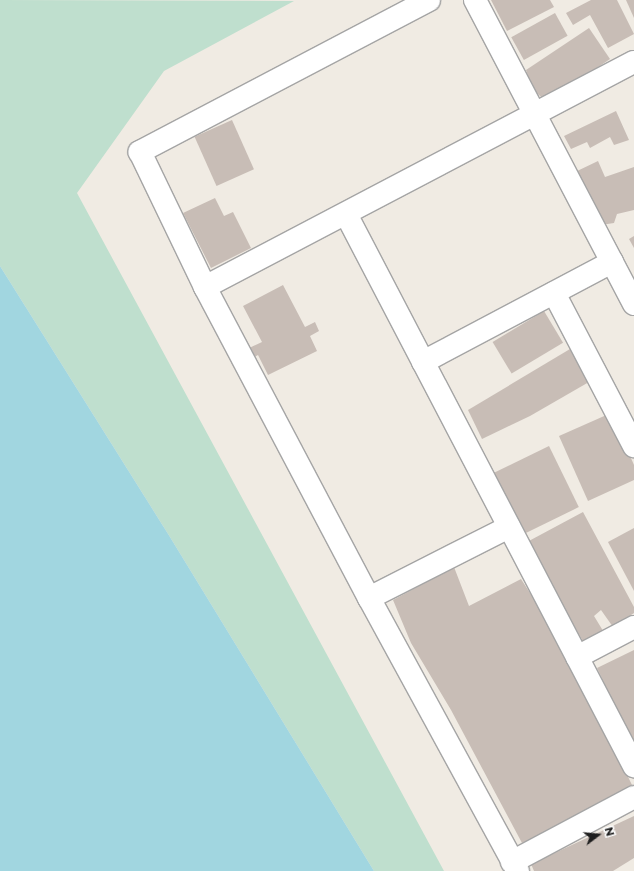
<!DOCTYPE html>
<html>
<head>
<meta charset="utf-8">
<style>
	body { margin:0 }
	#map { position:relative; width:634px; height:871px; overflow:hidden; background:#f0ebe3; font-family:Montserrat,sans-serif }
	div>[style] { position:absolute }
	[style*='--x'] { left:calc(var(--x)*1px); top:calc(var(--y)*1px); width:calc(var(--w)*1px); rotate:calc(var(--a)*1deg) }
	.wetland>* { inset:0; background:#bfdfce }
	.water>* { inset:0; background:#a1d6e0 }
	.building>* { inset:0; background:#c8bdb6; transform-origin:0 0 }
	.roads { filter:drop-shadow(1px 0 #a5a5a5) drop-shadow(-1px 0 #a5a5a5) drop-shadow(0 1px #a5a5a5) drop-shadow(0 -1px #a5a5a5) }
	.street>* { height:22px; margin:-11px; padding:0 11px; transform-origin:11px; border-radius:11px; background:#fff }
	span { translate:-50% -50%; white-space:nowrap; text-align:center; line-height:1.15; -webkit-text-stroke:3.5px #fff; paint-order:stroke }
	.north { position:absolute; left:578px; top:815px; width:40px; height:40px; -webkit-text-stroke:3px #fff; paint-order:stroke; rotate:74deg; font-size:11px; font-weight:700; line-height:16px; text-align:center; color:#1e1e1e }
	.north::after { content:''; display:block; margin:auto; width:14px; height:18px; background:#1e1e1e; clip-path:polygon(50% 0,100% 100%,50% 72%,0 100%) }
</style>
</head>
<body>
<div id="map">
	<div class="wetland">
		<div style="clip-path:polygon(0 0,294px 1px,164px 71px,77px 193px,444px 871px,374px 871px,170px 537px,0 266px)"></div>
	</div>
	<div class="water">
		<div style="clip-path:polygon(0 266px,170px 537px,374px 871px,0 871px)"></div>
	</div>
	<div class="building">
		<div style="clip-path:polygon(491px 0,550px 0,554px 7px,507px 31px)"></div>
		<div style="clip-path:polygon(591px 0,617px 0,634px 34px,608px 48px,590px 15px,573px 25px,566px 13px)"></div>
		<div style="clip-path:polygon(626px 0,634px 0,634px 18px)"></div>
		<div style="left:555px;top:13px;width:26px;height:50px;rotate:61deg"></div>
		<div style="clip-path:polygon(589px 28px,610px 59px,547px 102px,532px 89px,526px 70px)"></div>
		<div style="clip-path:polygon(616px 111px,629px 140px,614px 145px,610px 137px,590px 148px,587px 142px,571px 149px,564px 136px)"></div>
		<div style="left:232px;top:120px;width:54px;height:41px;rotate:66deg"></div>
		<div style="clip-path:polygon(598px 161px,605px 177px,634px 167px,634px 210px,617px 214px,614px 223px,601px 225px,573px 173px)"></div>
		<div style="clip-path:polygon(215px 198px,224px 216px,233px 212px,251px 248px,211px 268px,183px 213px)"></div>
		<div style="clip-path:polygon(634px 236px,634px 248px,629px 239px)"></div>
		<div style="clip-path:polygon(283px 285px,305px 327px,315px 322px,319px 331px,310px 336px,317px 351px,268px 375px,258px 355px,251px 359px,247px 349px,262px 342px,243px 306px)"></div>
		<div style="left:544px;top:311px;width:37px;height:60px;rotate:59deg"></div>
		<div style="clip-path:polygon(570px 349px,589px 382px,530px 416px,482px 439px,468px 410px)"></div>
		<div style="clip-path:polygon(611px 413px,634px 465px,634px 480px,588px 501px,559px 436px)"></div>
		<div style="left:549px;top:446px;width:68px;height:64px;rotate:64deg"></div>
		<div style="clip-path:polygon(583px 512px,634px 607px,634px 613px,613px 627px,601px 610px,594px 616px,605px 634px,585px 645px,527px 542px)"></div>
		<div style="clip-path:polygon(634px 528px,634px 591px,608px 542px)"></div>
		<div style="clip-path:polygon(454px 567px,469px 606px,521px 579px,566px 649px,632px 785px,583px 815px,522px 843px,451px 710px,411px 643px,393px 600px)"></div>
		<div style="clip-path:polygon(634px 650px,634px 745px,597px 668px)"></div>
		<div style="clip-path:polygon(634px 816px,634px 858px,613px 871px,534px 871px,531px 864px)"></div>
	</div>
	<div class="roads">
		<div class="street">
			<div style="--x:429;--y:0;--w:327;--a:152.3"></div>
			<div style="--x:140;--y:152;--w:150;--a:64.3"></div>
			<div style="--x:205;--y:287;--w:352;--a:62.2"></div>
			<div style="--x:369;--y:598;--w:311;--a:61.4"></div>
			<div style="--x:475;--y:0;--w:343;--a:62.4"></div>
			<div style="--x:346;--y:214;--w:623;--a:62.45"></div>
			<div style="--x:205;--y:287;--w:484;--a:-27.7"></div>
			<div style="--x:554;--y:293;--w:173;--a:62.4"></div>
			<div style="--x:423;--y:362;--w:214;--a:-27.9"></div>
			<div style="--x:369;--y:598;--w:157;--a:-26.9"></div>
			<div style="--x:577;--y:657;--w:64;--a:-27.8"></div>
			<div style="--x:512;--y:862;--w:138;--a:-28"></div>
		</div>
	</div>
	<div class="north">N</div>
</div>
</body>
</html>
